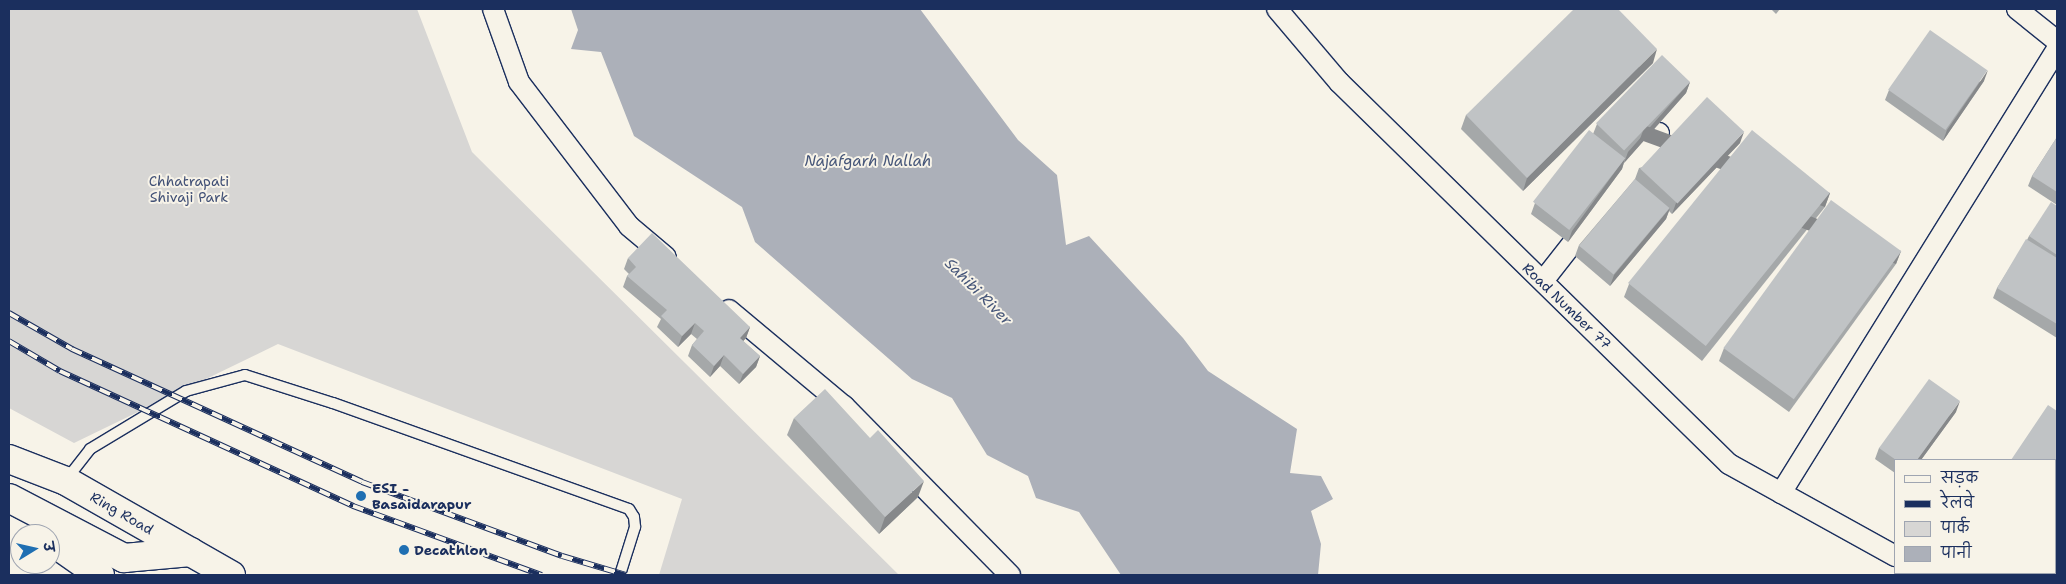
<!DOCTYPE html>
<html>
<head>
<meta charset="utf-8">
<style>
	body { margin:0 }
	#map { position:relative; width:2066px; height:584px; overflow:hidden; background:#f7f3e8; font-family:"Shantell Sans","Playpen Sans Deva",sans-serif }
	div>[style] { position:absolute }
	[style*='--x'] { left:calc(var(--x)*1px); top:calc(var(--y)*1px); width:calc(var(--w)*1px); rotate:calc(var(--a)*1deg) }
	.green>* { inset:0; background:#d7d6d4 }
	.water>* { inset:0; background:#acb0b9 }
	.roads { filter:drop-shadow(1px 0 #1b2f5e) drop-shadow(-1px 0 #1b2f5e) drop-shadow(0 1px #1b2f5e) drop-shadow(0 -1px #1b2f5e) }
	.lane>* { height:10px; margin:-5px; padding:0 5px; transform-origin:5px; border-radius:5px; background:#f7f3e8 }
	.street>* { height:20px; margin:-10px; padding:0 10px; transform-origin:10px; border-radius:10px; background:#f7f3e8 }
	.secondary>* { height:28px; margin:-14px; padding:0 14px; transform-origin:14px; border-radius:14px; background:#f7f3e8 }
	.primary>* { height:28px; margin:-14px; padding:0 14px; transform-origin:14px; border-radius:14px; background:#f7f3e8 }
	.rail>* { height:5.5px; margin-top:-2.75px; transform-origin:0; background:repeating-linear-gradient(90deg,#f7f3e8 0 11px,#1b2f5e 0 22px); box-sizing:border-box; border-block:1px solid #1b2f5e }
	.wall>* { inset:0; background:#a5a8a9 }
	.shaded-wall>* { inset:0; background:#86888a; transform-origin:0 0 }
	.building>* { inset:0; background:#c0c3c5; transform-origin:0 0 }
	.dots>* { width:14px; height:14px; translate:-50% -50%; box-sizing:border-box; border:2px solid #f7f3e8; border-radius:50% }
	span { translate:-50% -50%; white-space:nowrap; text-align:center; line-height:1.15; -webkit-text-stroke:4px #f7f3e8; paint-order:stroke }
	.park-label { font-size:14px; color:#415076 }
	.street-label { font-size:14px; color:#1b2f5e }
	.poi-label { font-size:14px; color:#1b2f5e; font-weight:700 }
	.left { translate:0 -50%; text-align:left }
	.water-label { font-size:15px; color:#465679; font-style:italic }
	.frame { position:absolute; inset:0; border:10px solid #1b2f5e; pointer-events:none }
	.legend { position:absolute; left:1894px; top:459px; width:162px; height:115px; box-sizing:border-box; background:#f7f3e8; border:1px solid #9fa5b1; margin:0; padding:6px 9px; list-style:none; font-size:15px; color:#1b2f5e }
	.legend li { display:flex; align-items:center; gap:10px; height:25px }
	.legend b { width:25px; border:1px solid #9fa5b1 }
	.north { position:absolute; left:10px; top:524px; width:50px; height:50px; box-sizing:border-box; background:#f7f3e8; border:1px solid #9fa5b1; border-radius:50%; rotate:81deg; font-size:14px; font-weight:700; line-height:20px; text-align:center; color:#1b2f5e }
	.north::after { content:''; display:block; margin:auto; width:18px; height:22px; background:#1f6fb2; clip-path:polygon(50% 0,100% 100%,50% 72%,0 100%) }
</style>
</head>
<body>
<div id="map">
	<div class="green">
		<div style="clip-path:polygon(9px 9px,417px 9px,472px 152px,899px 575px,659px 575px,682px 499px,278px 344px,74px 443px,9px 408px)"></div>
	</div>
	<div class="water">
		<div style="clip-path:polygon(571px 9px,920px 9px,1018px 140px,1057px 175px,1066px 245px,1089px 236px,1183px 338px,1208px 371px,1297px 429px,1290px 473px,1321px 476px,1333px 499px,1311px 511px,1321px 544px,1318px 575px,1121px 575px,1079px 512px,1036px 498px,1028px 476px,987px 455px,952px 398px,912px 379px,755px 242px,742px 207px,634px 136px,601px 52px,571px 49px,578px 30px)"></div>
	</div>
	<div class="roads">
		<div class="lane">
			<div style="--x:66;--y:480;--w:39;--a:-52"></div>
			<div style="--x:90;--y:449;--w:112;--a:-31.1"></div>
			<div style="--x:186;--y:391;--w:61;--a:-15.2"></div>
			<div style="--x:245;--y:375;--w:92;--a:17.7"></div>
			<div style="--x:333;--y:403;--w:314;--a:19.7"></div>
			<div style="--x:629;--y:509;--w:9;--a:58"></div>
			<div style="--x:634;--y:517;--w:10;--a:84"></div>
			<div style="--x:635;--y:527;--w:50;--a:107.4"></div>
		</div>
		<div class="street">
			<div style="--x:493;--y:9;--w:77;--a:70.4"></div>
			<div style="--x:519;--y:82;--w:181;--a:52.6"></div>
			<div style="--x:629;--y:226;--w:48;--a:40"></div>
			<div style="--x:1277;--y:9;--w:96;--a:49.7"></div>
			<div style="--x:1339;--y:82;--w:546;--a:44.41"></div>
			<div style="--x:1729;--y:464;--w:190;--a:29"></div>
			<div style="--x:2017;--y:9;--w:51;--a:38.7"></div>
			<div style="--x:1543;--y:281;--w:188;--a:-51.9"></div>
			<div style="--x:729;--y:310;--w:150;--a:39.9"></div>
			<div style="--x:844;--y:406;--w:237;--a:45.5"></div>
			<div style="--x:1781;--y:493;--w:523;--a:-58.13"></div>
			<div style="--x:1925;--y:573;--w:5;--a:22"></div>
		</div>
		<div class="secondary">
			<div style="--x:9;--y:459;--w:61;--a:21.1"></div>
			<div style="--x:66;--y:481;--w:190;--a:29.7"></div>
		</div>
		<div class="primary">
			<div style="--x:9;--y:498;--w:130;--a:27.6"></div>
			<div style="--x:124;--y:558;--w:67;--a:-5.1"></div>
			<div style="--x:50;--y:540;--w:61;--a:35"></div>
		</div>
	</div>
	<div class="rail">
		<div style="--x:9;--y:313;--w:73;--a:29.7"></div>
		<div style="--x:72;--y:349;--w:319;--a:24.6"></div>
		<div style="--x:362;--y:482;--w:213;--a:20.3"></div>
		<div style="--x:562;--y:556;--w:67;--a:16.5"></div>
		<div style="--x:9;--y:341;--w:59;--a:30.5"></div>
		<div style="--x:60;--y:371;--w:323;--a:24.7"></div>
		<div style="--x:353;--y:506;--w:201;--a:20.1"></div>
	</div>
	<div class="wall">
		<div style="clip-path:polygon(1771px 9px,1780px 9px,1776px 14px)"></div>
		<div style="clip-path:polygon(1653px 63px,1523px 191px,1461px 129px,1466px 115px)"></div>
		<div style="clip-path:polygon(1984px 81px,1943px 141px,1885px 100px,1889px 90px)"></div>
		<div style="clip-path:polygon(1690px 82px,1686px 93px,1624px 163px,1622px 169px,1568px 242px,1531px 214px,1535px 203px,1593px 134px,1597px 124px)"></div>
		<div style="clip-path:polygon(2057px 137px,2057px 205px,2028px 186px,2032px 176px)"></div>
		<div style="clip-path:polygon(1740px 143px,1672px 214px,1669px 211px,1666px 219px,1610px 286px,1575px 256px,1579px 245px,1635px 179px,1639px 168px)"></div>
		<div style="clip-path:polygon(1830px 193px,1825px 207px,1702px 361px,1624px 297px,1629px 284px)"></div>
		<div style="clip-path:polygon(2057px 206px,2057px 338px,1993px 298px,1997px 288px,2027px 240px,2029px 236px)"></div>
		<div style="clip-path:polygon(1901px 251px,1896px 264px,1789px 412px,1719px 361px,1724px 348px)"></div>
		<div style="clip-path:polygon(628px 258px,750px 327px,746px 338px,743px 341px,760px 356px,756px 367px,739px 384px,720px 366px,710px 377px,688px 356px,692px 345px,697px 339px,691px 334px,678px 347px,657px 327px,661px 319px,623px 287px,627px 276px,629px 274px,624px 269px)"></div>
		<div style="clip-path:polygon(1956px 412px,1921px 460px,1895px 460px,1895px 473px,1875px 459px,1879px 448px)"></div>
		<div style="clip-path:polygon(794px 418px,918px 497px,879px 534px,787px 435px)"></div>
		<div style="clip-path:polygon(2055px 460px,2057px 575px,2037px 575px,2034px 573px,2055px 573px)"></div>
	</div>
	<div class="shaded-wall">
		<div style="clip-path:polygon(1657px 49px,1653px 63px,1523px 191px,1527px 178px)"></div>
		<div style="clip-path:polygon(1988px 70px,1984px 81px,1943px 141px,1947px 130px)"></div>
		<div style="clip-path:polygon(1690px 82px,1686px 93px,1624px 163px,1628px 152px)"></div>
		<div style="clip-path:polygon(1744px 132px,1740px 143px,1672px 214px,1676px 203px)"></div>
		<div style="clip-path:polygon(1625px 158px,1622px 169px,1568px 242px,1572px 231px)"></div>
		<div style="left:1830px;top:193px;width:15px;height:197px;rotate:110deg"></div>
		<div style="clip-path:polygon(1670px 208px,1666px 219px,1610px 286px,1614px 275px)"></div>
		<div style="left:1901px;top:251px;width:14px;height:183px;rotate:111deg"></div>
		<div style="clip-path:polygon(695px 323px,691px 334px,678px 347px,682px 336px)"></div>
		<div style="clip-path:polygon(750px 327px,746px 338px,736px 349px,740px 338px)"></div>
		<div style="clip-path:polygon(724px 355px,720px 366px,710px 377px,714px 366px)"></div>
		<div style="clip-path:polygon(760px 356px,756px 367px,739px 384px,743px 374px)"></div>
		<div style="clip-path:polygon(1960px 401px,1956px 412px,1921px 460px,1917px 460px)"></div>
		<div style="clip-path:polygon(924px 481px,918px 497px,879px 534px,885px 517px)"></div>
	</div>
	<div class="building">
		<div style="clip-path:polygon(1574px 9px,1618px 9px,1657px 49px,1527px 178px,1466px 115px)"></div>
		<div style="left:1930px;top:30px;width:70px;height:73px;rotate:35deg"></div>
		<div style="left:1662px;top:55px;width:39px;height:95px;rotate:44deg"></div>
		<div style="left:1707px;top:97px;width:51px;height:98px;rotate:43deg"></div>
		<div style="left:1589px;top:130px;width:46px;height:91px;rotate:38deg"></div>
		<div style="left:1752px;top:130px;width:100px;height:197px;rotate:39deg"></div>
		<div style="clip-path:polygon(2057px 137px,2057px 192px,2032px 176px)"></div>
		<div style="left:1635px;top:179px;width:45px;height:87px;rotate:40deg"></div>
		<div style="left:1831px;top:200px;width:87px;height:183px;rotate:36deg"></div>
		<div style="clip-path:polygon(2051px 202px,2057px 206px,2057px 255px,2029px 236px)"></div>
		<div style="clip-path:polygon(652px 233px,750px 327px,740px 338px,760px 356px,743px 374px,724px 355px,714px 366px,692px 345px,704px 331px,695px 323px,682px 336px,661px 316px,667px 310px,627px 276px,636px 267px,628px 258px)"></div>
		<div style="clip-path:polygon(2026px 239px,2057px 258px,2057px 324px,1997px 288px)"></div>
		<div style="clip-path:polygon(1929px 379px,1960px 401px,1917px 460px,1896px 460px,1879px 448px)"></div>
		<div style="clip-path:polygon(825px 389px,870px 438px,878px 430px,924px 481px,885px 517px,794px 418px)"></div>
		<div style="clip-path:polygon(2048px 405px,2057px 411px,2057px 572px,2055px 570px,2055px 460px,2011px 460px)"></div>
	</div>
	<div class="dots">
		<div style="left:361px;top:496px;background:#1f6fb2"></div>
		<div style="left:404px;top:550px;background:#1f6fb2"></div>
	</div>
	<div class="park-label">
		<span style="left:189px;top:189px">Chhatrapati<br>Shivaji Park</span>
	</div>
	<div class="street-label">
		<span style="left:1567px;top:306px;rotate:44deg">Road Number 77</span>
		<span style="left:122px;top:513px;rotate:30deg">Ring Road</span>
	</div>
	<div class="poi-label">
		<span class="left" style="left:372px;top:496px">ESI -<br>Basaidarapur</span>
		<span class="left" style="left:414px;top:550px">Decathlon</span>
	</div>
	<div class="water-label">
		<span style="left:868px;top:162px">Najafgarh Nallah</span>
		<span style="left:978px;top:292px;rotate:45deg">Sahibi River</span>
	</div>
	<div class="frame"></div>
	<ul class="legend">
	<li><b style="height:6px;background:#f7f3e8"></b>सड़क</li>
	<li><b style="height:6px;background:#1b2f5e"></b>रेलवे</li>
	<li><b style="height:14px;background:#d7d6d4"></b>पार्क</li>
	<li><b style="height:14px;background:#acb0b9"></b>पानी</li>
	</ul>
	<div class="north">उ</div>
</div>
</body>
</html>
